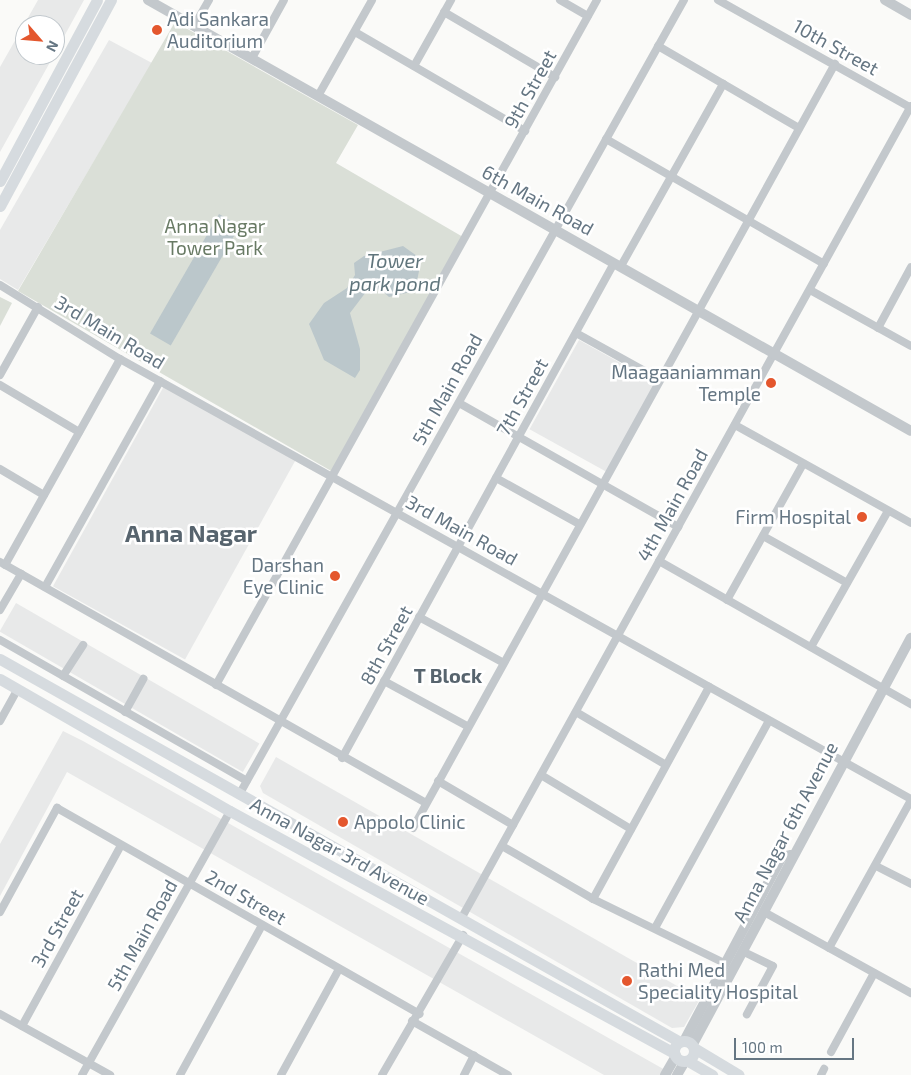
<!DOCTYPE html>
<html>
<head>
<meta charset="utf-8">
<style>
	body { margin:0 }
	#map { position:relative; width:911px; height:1075px; overflow:hidden; background:#fafaf8; font-family:"Exo 2",sans-serif }
	div>[style] { position:absolute }
	[style*='--x'] { left:calc(var(--x)*1px); top:calc(var(--y)*1px); width:calc(var(--w)*1px); rotate:calc(var(--a)*1deg) }
	.built>* { inset:0; background:#e8e9e9; transform-origin:0 0 }
	.green>* { inset:0; background:#dadfd7 }
	.water>* { inset:0; background:#bbc7cb; transform-origin:0 0 }
	.minor>* { height:8px; margin:-4px; padding:0 4px; transform-origin:4px; border-radius:4px; background:#c3c8cc }
	.tertiary>* { height:10px; margin:-5px; padding:0 5px; transform-origin:5px; border-radius:5px; background:#c3c8cc }
	.secondary>* { height:11px; margin:-5.5px; padding:0 5.5px; transform-origin:5.5px; border-radius:5.5px; background:#d6dbdf }
	.secondary>.ring { margin:-5.5px; padding:0; box-sizing:content-box; background:none; border:11px solid #d6dbdf; border-radius:50% }
	.dots>* { width:14px; height:14px; translate:-50% -50%; box-sizing:border-box; border:2px solid #fff; border-radius:50% }
	span { translate:-50% -50%; white-space:nowrap; text-align:center; line-height:1.15; -webkit-text-stroke:5px #fff; paint-order:stroke }
	.poi-label { font-size:19px; color:#657683 }
	.left { translate:0 -50%; text-align:left }
	.right { translate:-100% -50%; text-align:right }
	.street-label { font-size:19px; color:#657683 }
	.park-label { font-size:19px; color:#687a64 }
	.water-label { font-size:20px; color:#60757c; font-style:italic }
	.neighbourhood-label { font-size:20px; color:#57646e; font-weight:700 }
	.district-label { font-size:24px; color:#57646e; font-weight:700 }
	.north { position:absolute; left:15px; top:15px; width:50px; height:50px; box-sizing:border-box; background:#fff; border:1px solid #c1c8cd; border-radius:50%; rotate:117deg; font-size:14px; font-weight:700; line-height:20px; text-align:center; color:#657683 }
	.north::after { content:''; display:block; margin:auto; width:18px; height:22px; background:#e4572e; clip-path:polygon(50% 0,100% 100%,50% 72%,0 100%) }
	.scale { position:absolute; left:734px; top:1038px; width:120px; height:22px; box-sizing:border-box; border:2px solid #657683; border-top:0; padding-left:6px; font-size:15px; line-height:18px; white-space:nowrap; color:#657683; -webkit-text-stroke:4px #fff; paint-order:stroke }
</style>
</head>
<body>
<div id="map">
	<div class="built">
		<div style="clip-path:polygon(38px 0,84px 0,55px 53px,55px 25px,25px 25px,25px 55px,54px 55px,0 152px,0 67px)"></div>
		<div style="clip-path:polygon(109px 40px,152px 63px,18px 290px,0 279px,0 230px)"></div>
		<div style="left:579px;top:340px;width:92px;height:102px;rotate:29deg"></div>
		<div style="left:164px;top:386px;width:151px;height:229px;rotate:29deg"></div>
		<div style="left:16px;top:603px;width:281px;height:33px;rotate:30deg"></div>
		<div style="clip-path:polygon(63px 731px,83px 741px,674px 1075px,604px 1075px,67px 772px,0 896px,0 844px)"></div>
		<div style="clip-path:polygon(276px 757px,700px 999px,684px 1027px,672px 1028px,263px 793px,260px 786px)"></div>
	</div>
	<div class="green">
		<div style="clip-path:polygon(175px 22px,358px 125px,336px 163px,463px 237px,333px 472px,18px 291px)"></div>
		<div style="clip-path:polygon(0 297px,12px 303px,0 326px)"></div>
	</div>
	<div class="water">
		<div style="left:219px;top:214px;width:24px;height:138px;rotate:30deg"></div>
		<div style="clip-path:polygon(403px 246px,417px 256px,420px 266px,415px 291px,389px 297px,381px 290px,369px 288px,350px 313px,360px 349px,360px 370px,355px 378px,324px 360px,309px 324px,324px 303px,347px 288px,355px 275px,354px 263px,364px 256px)"></div>
	</div>
	<div class="minor">
		<div style="--x:560;--y:0;--w:32;--a:30"></div>
		<div style="--x:718;--y:0;--w:221;--a:29.2"></div>
		<div style="--x:444;--y:12;--w:129;--a:30.4"></div>
		<div style="--x:194;--y:26;--w:30;--a:-60"></div>
		<div style="--x:355;--y:32;--w:197;--a:30.2"></div>
		<div style="--x:658;--y:46;--w:163;--a:30.2"></div>
		<div style="--x:252;--y:58;--w:66;--a:-61.1"></div>
		<div style="--x:414;--y:66;--w:76;--a:-60.7"></div>
		<div style="--x:318;--y:96;--w:110;--a:-60.6"></div>
		<div style="--x:606;--y:139;--w:251;--a:29.8"></div>
		<div style="--x:621;--y:266;--w:209;--a:-60.7"></div>
		<div style="--x:0;--y:285;--w:141;--a:31.7"></div>
		<div style="--x:120;--y:359;--w:905;--a:29.09"></div>
		<div style="--x:810;--y:290;--w:115;--a:29"></div>
		<div style="--x:878;--y:328;--w:69;--a:-61.6"></div>
		<div style="--x:576;--y:333;--w:95;--a:29"></div>
		<div style="--x:0;--y:375;--w:78;--a:-60.8"></div>
		<div style="--x:0;--y:385;--w:92;--a:30.7"></div>
		<div style="--x:459;--y:403;--w:252;--a:29.5"></div>
		<div style="--x:735;--y:425;--w:201;--a:29.1"></div>
		<div style="--x:0;--y:469;--w:51;--a:30.6"></div>
		<div style="--x:496;--y:478;--w:95;--a:29"></div>
		<div style="--x:763;--y:536;--w:96;--a:29.2"></div>
		<div style="--x:659;--y:561;--w:290;--a:29.6"></div>
		<div style="--x:0;--y:562;--w:489;--a:29.5"></div>
		<div style="--x:5;--y:565;--w:236;--a:-60.8"></div>
		<div style="--x:45;--y:587;--w:236;--a:-60.8"></div>
		<div style="--x:727;--y:600;--w:156;--a:-60.8"></div>
		<div style="--x:0;--y:610;--w:42;--a:-59.7"></div>
		<div style="--x:419;--y:617;--w:94;--a:28.5"></div>
		<div style="--x:0;--y:640;--w:284;--a:29.7"></div>
		<div style="--x:811;--y:647;--w:156;--a:-60.5"></div>
		<div style="--x:63;--y:676;--w:37;--a:-57"></div>
		<div style="--x:384;--y:681;--w:94;--a:28.5"></div>
		<div style="--x:216;--y:685;--w:784;--a:-60.92"></div>
		<div style="--x:125;--y:712;--w:38;--a:-61"></div>
		<div style="--x:576;--y:712;--w:104;--a:30.5"></div>
		<div style="--x:0;--y:721;--w:37;--a:-61"></div>
		<div style="--x:342;--y:758;--w:565;--a:-61.21"></div>
		<div style="--x:541;--y:775;--w:105;--a:31"></div>
		<div style="--x:438;--y:781;--w:87;--a:30.4"></div>
		<div style="--x:239;--y:795;--w:911;--a:-60.76"></div>
		<div style="--x:413;--y:828;--w:873;--a:-61.09"></div>
		<div style="--x:502;--y:846;--w:105;--a:30.2"></div>
		<div style="--x:593;--y:899;--w:146;--a:26"></div>
		<div style="--x:876;--y:866;--w:39;--a:27"></div>
		<div style="--x:593;--y:899;--w:242;--a:-61.3"></div>
		<div style="--x:0;--y:912;--w:119;--a:-61.3"></div>
		<div style="--x:57;--y:808;--w:417;--a:29.6"></div>
		<div style="--x:764;--y:912;--w:168;--a:28.9"></div>
		<div style="--x:461;--y:919;--w:929;--a:-61.04"></div>
		<div style="--x:655;--y:928;--w:236;--a:-61.2"></div>
		<div style="--x:829;--y:948;--w:169;--a:-61"></div>
		<div style="--x:742;--y:951;--w:34;--a:26"></div>
		<div style="--x:773;--y:966;--w:55;--a:118.4"></div>
		<div style="--x:0;--y:1014;--w:126;--a:29"></div>
		<div style="--x:412;--y:1021;--w:110;--a:29.4"></div>
		<div style="--x:22;--y:1026;--w:206;--a:-61.3"></div>
		<div style="--x:831;--y:1052;--w:90;--a:-61.4"></div>
		<div style="--x:82;--y:1075;--w:303;--a:-60.7"></div>
		<div style="--x:180;--y:1075;--w:171;--a:-61.3"></div>
		<div style="--x:281;--y:1075;--w:121;--a:-61.3"></div>
		<div style="--x:382;--y:1075;--w:162;--a:-59.9"></div>
		<div style="--x:464;--y:1075;--w:22;--a:-63"></div>
		<div style="--x:821;--y:1075;--w:7;--a:-63"></div>
	</div>
	<div class="tertiary">
		<div style="--x:148;--y:0;--w:876;--a:29.46"></div>
		<div style="--x:885;--y:0;--w:30;--a:30"></div>
		<div style="--x:684;--y:1041;--w:208;--a:-62"></div>
		<div style="--x:782;--y:857;--w:9;--a:-13"></div>
		<div style="--x:693;--y:1044;--w:461;--a:-61.8"></div>
		<div style="--x:665;--y:1075;--w:22;--a:-60"></div>
		<div style="--x:677;--y:1075;--w:16;--a:-60"></div>
	</div>
	<div class="secondary">
		<div style="--x:0;--y:181;--w:205;--a:-61.8"></div>
		<div style="--x:0;--y:206;--w:234;--a:-61.7"></div>
		<div style="--x:0;--y:659;--w:780;--a:29.39"></div>
		<div style="--x:0;--y:679;--w:265;--a:29.9"></div>
		<div style="--x:230;--y:811;--w:506;--a:28.59"></div>
		<div class="ring" style="left:674px;top:1041px;width:9px;height:9px"></div>
		<div style="--x:694;--y:1048;--w:52;--a:31"></div>
		<div style="--x:688;--y:1061;--w:28;--a:30"></div>
	</div>
	<div class="dots">
		<div style="left:157px;top:30px;background:#e4572e"></div>
		<div style="left:771px;top:383px;background:#e4572e"></div>
		<div style="left:862px;top:517px;background:#e4572e"></div>
		<div style="left:335px;top:576px;background:#e4572e"></div>
		<div style="left:343px;top:822px;background:#e4572e"></div>
		<div style="left:627px;top:981px;background:#e4572e"></div>
	</div>
	<div class="poi-label">
		<span class="left" style="left:167px;top:30px">Adi Sankara<br>Auditorium</span>
		<span class="right" style="left:761px;top:383px">Maagaaniamman<br>Temple</span>
		<span class="right" style="left:851px;top:517px">Firm Hospital</span>
		<span class="right" style="left:324px;top:576px">Darshan<br>Eye Clinic</span>
		<span class="left" style="left:354px;top:822px">Appolo Clinic</span>
		<span class="left" style="left:638px;top:981px">Rathi Med<br>Speciality Hospital</span>
	</div>
	<div class="street-label">
		<span style="left:836px;top:47px;rotate:29deg">10th Street</span>
		<span style="left:530px;top:89px;rotate:-61deg">9th Street</span>
		<span style="left:538px;top:200px;rotate:29deg">6th Main Road</span>
		<span style="left:110px;top:332px;rotate:31deg">3rd Main Road</span>
		<span style="left:447px;top:389px;rotate:-61deg">5th Main Road</span>
		<span style="left:522px;top:397px;rotate:-61deg">7th Street</span>
		<span style="left:672px;top:505px;rotate:-61deg">4th Main Road</span>
		<span style="left:462px;top:530px;rotate:29deg">3rd Main Road</span>
		<span style="left:386px;top:645px;rotate:-61deg">8th Street</span>
		<span style="left:785px;top:832px;rotate:-62deg">Anna Nagar 6th Avenue</span>
		<span style="left:340px;top:851px;rotate:29deg">Anna Nagar 3rd Avenue</span>
		<span style="left:246px;top:897px;rotate:30deg">2nd Street</span>
		<span style="left:57px;top:928px;rotate:-61deg">3rd Street</span>
		<span style="left:142px;top:935px;rotate:-61deg">5th Main Road</span>
	</div>
	<div class="park-label">
		<span style="left:215px;top:237px">Anna Nagar<br>Tower Park</span>
	</div>
	<div class="water-label">
		<span style="left:395px;top:272px">Tower<br>park pond</span>
	</div>
	<div class="neighbourhood-label">
		<span style="left:448px;top:675px">T Block</span>
	</div>
	<div class="district-label">
		<span style="left:191px;top:533px">Anna Nagar</span>
	</div>
	<div class="north">N</div>
	<div class="scale">100 m</div>
</div>
</body>
</html>
